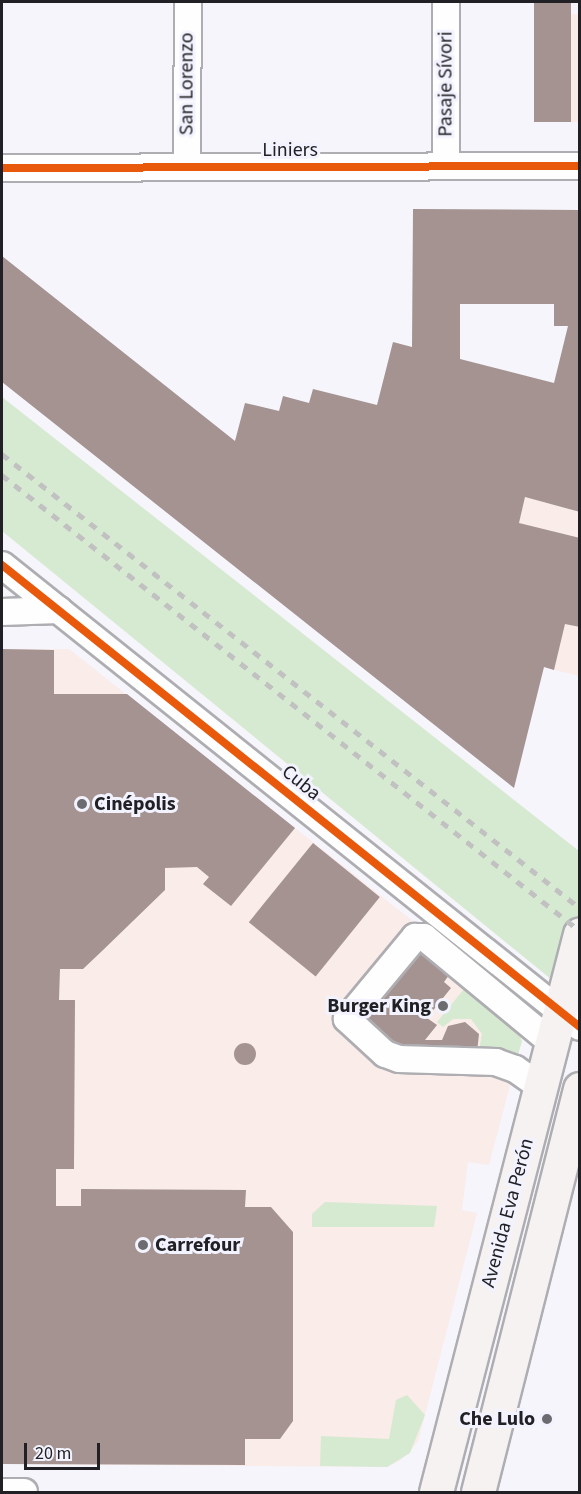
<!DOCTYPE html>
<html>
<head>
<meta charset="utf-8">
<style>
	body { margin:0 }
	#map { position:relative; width:581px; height:1494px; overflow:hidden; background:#f5f5fb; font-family:"Source Sans 3",sans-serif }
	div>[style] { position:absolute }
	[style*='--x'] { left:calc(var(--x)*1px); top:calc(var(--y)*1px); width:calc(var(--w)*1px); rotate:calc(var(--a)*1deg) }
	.commercial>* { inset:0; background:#f9ece9; transform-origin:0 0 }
	.green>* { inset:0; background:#d6e9d1 }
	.building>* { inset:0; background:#a49390; transform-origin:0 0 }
	.round { border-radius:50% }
	.roads { filter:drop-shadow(2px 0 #aeaeb2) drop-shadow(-2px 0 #aeaeb2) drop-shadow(0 2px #aeaeb2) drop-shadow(0 -2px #aeaeb2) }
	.minor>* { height:26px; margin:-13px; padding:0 13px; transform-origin:13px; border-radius:13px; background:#fefefe }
	.major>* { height:33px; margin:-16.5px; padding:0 16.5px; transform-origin:16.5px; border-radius:16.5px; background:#f7f2f2 }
	.rail>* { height:4.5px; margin-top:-2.25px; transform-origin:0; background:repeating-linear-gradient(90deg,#c1c1c2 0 8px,transparent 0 16px) }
	.cycleway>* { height:8px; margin:-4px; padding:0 4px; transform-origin:4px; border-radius:4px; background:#e8590c }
	.dots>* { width:16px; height:16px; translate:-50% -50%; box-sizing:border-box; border:3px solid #f2f3fe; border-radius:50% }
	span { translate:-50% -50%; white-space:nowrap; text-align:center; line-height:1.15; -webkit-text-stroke:6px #f2f3fe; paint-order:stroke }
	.street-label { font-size:20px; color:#212125 }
	.poi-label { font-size:20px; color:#212125; font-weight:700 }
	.left { translate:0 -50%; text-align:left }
	.right { translate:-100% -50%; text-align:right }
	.frame { position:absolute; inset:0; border:3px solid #212125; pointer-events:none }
	.scale { position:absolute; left:24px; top:1443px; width:76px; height:27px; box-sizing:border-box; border:3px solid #212125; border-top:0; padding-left:8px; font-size:18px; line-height:21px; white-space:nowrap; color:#212125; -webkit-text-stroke:4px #f2f3fe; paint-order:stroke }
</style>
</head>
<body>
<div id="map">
	<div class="commercial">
		<div style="left:571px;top:14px;width:8px;height:108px"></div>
		<div style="clip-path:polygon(525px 497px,579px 512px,579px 676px,487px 653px)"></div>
		<div style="clip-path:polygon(2px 649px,69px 649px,529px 1013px,489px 1165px,468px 1162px,462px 1210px,477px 1213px,418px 1442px,401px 1460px,387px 1467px,2px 1464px)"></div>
	</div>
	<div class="green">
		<div style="clip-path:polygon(2px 397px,579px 851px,579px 1002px,2px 531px)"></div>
		<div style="clip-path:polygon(469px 983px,509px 1016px,522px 1041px,516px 1062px,478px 1056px,482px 1034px,471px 1019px,453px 1019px,443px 1027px,437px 1022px)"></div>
		<div style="clip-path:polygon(325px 1202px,437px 1206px,434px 1227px,312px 1227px,312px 1214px)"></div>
		<div style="clip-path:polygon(407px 1395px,425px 1415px,410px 1453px,387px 1467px,320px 1466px,321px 1436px,389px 1439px,396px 1400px)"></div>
	</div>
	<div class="building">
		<div style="left:534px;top:2px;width:37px;height:120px"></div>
		<div style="clip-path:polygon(evenodd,413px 209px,580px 210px,580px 512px,525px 497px,519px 523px,580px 538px,580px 627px,565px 624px,554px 670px,544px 667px,514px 788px,2px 382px,2px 256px,235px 441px,245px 403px,279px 411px,283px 396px,309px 403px,313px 389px,377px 405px,393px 342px,412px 347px,413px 209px,460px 304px,554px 304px,554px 326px,568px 326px,554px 383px,460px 359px,460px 304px)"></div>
		<div style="clip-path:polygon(2px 649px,54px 650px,54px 694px,127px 694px,295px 828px,231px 906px,203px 884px,209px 877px,197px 867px,165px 868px,165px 890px,102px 951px,83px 969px,60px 969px,59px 1000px,75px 1000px,74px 1169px,56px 1169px,56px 1206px,81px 1206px,81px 1189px,246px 1190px,245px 1207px,271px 1207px,293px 1232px,293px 1421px,280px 1439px,245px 1439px,245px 1465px,2px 1464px)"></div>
		<div style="left:313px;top:843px;width:86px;height:102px;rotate:39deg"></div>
		<div style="clip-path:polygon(422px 948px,452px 971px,444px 982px,451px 988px,427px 1018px,437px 1025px,425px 1040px,442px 1040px,448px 1026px,465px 1022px,479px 1034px,477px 1052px,413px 1056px,364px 1018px)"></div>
		<div class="round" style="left:234px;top:1043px;width:22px;height:22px"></div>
	</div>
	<div class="roads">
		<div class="minor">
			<div style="--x:446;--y:166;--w:164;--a:-90"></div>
			<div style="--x:187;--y:167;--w:165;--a:-89.7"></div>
			<div style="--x:2;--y:168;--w:578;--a:-0.2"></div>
			<div style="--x:2;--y:565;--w:740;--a:38.64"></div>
			<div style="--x:2;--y:612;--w:57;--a:-2"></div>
			<div style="--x:541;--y:1087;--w:32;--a:-145"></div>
			<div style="--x:515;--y:1069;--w:20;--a:-160"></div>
			<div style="--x:496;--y:1062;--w:97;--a:-178.2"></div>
			<div style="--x:399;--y:1059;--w:15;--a:-160"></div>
			<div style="--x:385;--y:1054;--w:52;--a:-137.4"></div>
			<div style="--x:347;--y:1019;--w:107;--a:-50.3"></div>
			<div style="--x:415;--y:937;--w:9;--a:0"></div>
			<div style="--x:424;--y:937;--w:166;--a:39.6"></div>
			<div style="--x:2;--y:1492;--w:22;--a:0"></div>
		</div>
		<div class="major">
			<div style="--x:436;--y:1492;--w:576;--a:-75.53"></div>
			<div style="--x:478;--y:1492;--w:416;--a:-75.8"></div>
		</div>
	</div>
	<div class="rail">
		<div style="--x:2;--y:454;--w:735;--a:38.15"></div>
		<div style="--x:2;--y:475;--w:736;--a:38.27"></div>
	</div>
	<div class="cycleway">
		<div style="--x:2;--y:168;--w:578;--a:-0.2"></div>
		<div style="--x:2;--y:565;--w:740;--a:38.64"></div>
	</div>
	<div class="dots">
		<div style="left:82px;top:804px;background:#6b6b70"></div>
		<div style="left:443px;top:1006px;background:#6b6b70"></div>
		<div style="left:143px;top:1245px;background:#6b6b70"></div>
		<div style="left:547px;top:1419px;background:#6b6b70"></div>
	</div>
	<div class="street-label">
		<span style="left:187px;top:84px;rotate:-90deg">San Lorenzo</span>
		<span style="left:446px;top:84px;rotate:-90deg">Pasaje Sívori</span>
		<span style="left:290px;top:150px">Liniers</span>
		<span style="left:301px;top:783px;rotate:39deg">Cuba</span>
		<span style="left:508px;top:1213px;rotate:-75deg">Avenida Eva Perón</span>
	</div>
	<div class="poi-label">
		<span class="left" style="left:94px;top:804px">Cinépolis</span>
		<span class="right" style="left:431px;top:1006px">Burger King</span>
		<span class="left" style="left:155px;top:1245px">Carrefour</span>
		<span class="right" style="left:535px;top:1419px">Che Lulo</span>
	</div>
	<div class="frame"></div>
	<div class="scale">20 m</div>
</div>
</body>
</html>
